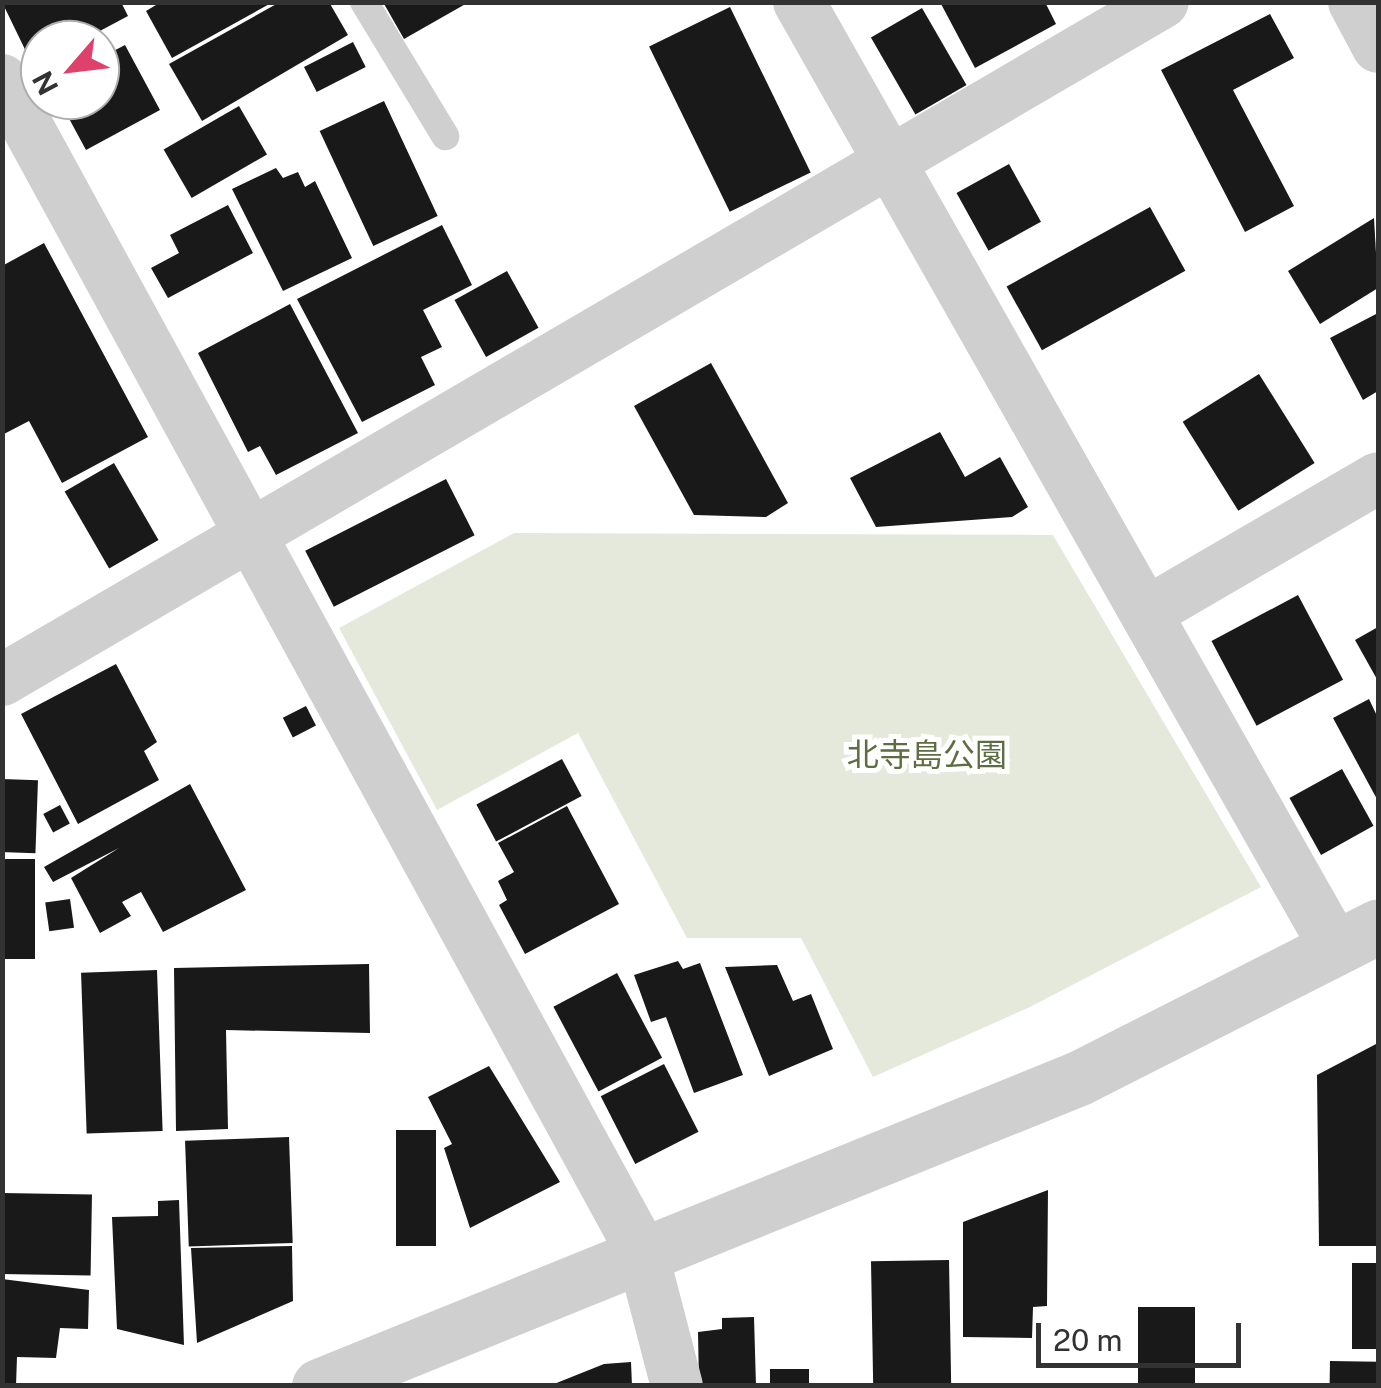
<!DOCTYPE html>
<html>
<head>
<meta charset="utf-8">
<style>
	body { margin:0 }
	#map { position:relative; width:1381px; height:1388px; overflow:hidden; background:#fff; font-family:"Public Sans","Noto Sans JP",sans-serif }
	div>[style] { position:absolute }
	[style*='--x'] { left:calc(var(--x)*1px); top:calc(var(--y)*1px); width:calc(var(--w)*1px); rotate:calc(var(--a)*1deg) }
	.green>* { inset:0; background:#e5e9dc }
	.building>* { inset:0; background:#191919; transform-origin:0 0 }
	.service>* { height:28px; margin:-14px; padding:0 14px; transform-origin:14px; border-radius:14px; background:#cfcfcf }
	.minor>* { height:52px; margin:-26px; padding:0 26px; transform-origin:26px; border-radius:26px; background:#cfcfcf }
	.tertiary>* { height:55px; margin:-27.5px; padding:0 27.5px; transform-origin:27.5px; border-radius:27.5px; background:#cfcfcf }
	span { translate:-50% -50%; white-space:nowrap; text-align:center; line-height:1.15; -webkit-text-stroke:10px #fff; paint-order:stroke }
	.park-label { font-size:32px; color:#5e6d41 }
	.frame { position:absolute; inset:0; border:5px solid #323232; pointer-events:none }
	.north { position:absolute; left:20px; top:20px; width:100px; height:100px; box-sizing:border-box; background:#fff; border:2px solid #adadad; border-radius:50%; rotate:242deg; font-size:28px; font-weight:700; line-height:40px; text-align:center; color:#323232 }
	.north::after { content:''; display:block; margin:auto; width:35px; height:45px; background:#dd416c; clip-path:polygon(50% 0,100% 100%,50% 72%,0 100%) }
	.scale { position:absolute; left:1036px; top:1323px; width:205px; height:45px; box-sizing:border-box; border:5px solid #323232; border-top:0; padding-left:12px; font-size:30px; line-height:35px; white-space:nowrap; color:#323232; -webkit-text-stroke:8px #fff; paint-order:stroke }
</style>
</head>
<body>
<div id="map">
	<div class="green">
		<div style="clip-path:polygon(514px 533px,1053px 535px,1261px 887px,1030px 1007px,873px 1077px,801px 938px,687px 938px,578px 733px,437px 810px,339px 628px)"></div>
	</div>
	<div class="building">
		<div style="clip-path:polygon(2px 2px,121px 2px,128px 16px,83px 40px,40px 40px,33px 66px)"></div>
		<div style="clip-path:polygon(161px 2px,273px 2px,172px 58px,146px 11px)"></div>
		<div style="clip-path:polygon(280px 2px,329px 2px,348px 35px,202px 121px,169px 64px)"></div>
		<div style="clip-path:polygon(383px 2px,469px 2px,404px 39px)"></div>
		<div style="clip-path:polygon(940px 2px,1045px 2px,1056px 24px,975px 68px)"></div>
		<div style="left:730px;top:7px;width:184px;height:90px;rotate:64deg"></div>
		<div style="left:922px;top:8px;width:89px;height:59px;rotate:60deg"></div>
		<div style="clip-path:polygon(1270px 14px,1294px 58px,1233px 90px,1294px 206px,1245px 232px,1161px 70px)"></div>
		<div style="left:353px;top:42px;width:28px;height:55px;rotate:63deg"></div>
		<div style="clip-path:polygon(125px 45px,160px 110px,86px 150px,59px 100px,100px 100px,100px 58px)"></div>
		<div style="left:384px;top:101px;width:127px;height:71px;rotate:65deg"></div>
		<div style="left:239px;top:106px;width:56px;height:87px;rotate:60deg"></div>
		<div style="left:1009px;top:164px;width:66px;height:60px;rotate:61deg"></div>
		<div style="clip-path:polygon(276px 168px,283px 178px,298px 172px,305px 187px,315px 181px,352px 258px,283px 291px,232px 189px)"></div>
		<div style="clip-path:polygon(228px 205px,253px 253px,168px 298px,151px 268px,179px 253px,170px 235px)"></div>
		<div style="left:1150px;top:207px;width:73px;height:164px;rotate:61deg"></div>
		<div style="clip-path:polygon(1374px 218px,1378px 288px,1320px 324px,1288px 271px)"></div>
		<div style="clip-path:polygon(442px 225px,472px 285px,423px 310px,442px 347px,421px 357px,435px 385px,362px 422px,297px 299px)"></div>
		<div style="clip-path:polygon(44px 243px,148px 437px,62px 483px,29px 421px,2px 435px,2px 266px)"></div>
		<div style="left:507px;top:271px;width:65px;height:60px;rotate:61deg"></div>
		<div style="clip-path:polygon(290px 304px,358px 433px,276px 475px,260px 446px,248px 452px,198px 353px)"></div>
		<div style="clip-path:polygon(1378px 313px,1378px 391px,1363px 400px,1330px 338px)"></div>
		<div style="clip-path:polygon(711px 363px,788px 503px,766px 517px,694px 515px,634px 406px)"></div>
		<div style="left:1259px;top:374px;width:105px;height:90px;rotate:58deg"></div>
		<div style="clip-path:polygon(940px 432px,965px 477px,1000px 457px,1028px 507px,1012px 517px,876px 527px,850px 478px)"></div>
		<div style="left:114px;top:463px;width:89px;height:57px;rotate:60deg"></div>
		<div style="left:446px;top:479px;width:63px;height:158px;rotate:63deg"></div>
		<div style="left:1298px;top:595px;width:96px;height:98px;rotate:62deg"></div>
		<div style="clip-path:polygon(1378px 627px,1378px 681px,1355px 640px)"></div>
		<div style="clip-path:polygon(116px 664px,157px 742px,144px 751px,159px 780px,78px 824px,21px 714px)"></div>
		<div style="clip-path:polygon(1369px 699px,1378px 718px,1378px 801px,1333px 718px)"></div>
		<div style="left:306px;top:706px;width:22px;height:26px;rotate:63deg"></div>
		<div style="left:562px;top:759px;width:42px;height:97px;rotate:62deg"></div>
		<div style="left:1342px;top:769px;width:65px;height:60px;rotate:61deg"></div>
		<div style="left:2px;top:779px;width:36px;height:73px;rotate:2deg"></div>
		<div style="clip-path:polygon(190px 784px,246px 890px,163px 932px,141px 892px,122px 902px,131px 916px,100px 933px,71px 878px,119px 848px,53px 882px,44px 867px)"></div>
		<div style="left:60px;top:805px;width:21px;height:19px;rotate:62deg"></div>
		<div style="clip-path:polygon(567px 806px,619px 904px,525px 954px,499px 905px,507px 900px,498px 881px,514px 872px,498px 843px)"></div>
		<div style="left:2px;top:859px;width:33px;height:100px"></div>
		<div style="left:70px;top:899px;width:29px;height:25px;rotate:82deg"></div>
		<div style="clip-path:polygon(678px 961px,683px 969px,700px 963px,743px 1075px,694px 1093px,666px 1017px,651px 1022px,634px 975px)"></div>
		<div style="clip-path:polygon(369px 964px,370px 1033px,226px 1030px,228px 1129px,176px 1131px,174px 968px)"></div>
		<div style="clip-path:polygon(777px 965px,793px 1001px,811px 994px,833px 1049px,769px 1076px,725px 967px)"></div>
		<div style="left:157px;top:970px;width:161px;height:76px;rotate:88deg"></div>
		<div style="left:617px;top:973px;width:96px;height:72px;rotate:62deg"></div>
		<div style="clip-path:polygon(1378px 1043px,1378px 1246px,1319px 1246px,1317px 1075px)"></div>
		<div style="left:664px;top:1064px;width:76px;height:71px;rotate:63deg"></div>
		<div style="clip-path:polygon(489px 1066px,560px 1182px,470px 1228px,444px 1148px,452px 1144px,428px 1097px)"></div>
		<div style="left:396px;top:1130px;width:40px;height:116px"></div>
		<div style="left:289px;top:1137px;width:106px;height:104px;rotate:88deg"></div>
		<div style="clip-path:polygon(1048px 1190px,1047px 1306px,1033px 1307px,1032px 1338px,963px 1337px,963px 1222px)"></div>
		<div style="left:2px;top:1193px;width:90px;height:81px;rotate:1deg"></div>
		<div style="clip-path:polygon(179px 1200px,184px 1345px,117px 1329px,112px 1217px,158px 1216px,158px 1201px)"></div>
		<div style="clip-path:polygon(292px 1246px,293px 1301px,197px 1343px,191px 1248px)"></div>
		<div style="left:949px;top:1260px;width:126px;height:78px;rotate:89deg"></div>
		<div style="left:1352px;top:1263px;width:26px;height:86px"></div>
		<div style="clip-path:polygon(2px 1279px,89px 1290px,88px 1329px,60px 1328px,56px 1358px,17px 1357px,16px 1386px,2px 1386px)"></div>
		<div style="left:1138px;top:1307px;width:57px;height:79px"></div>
		<div style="clip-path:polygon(754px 1317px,756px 1386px,699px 1386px,698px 1332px,722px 1329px,722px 1318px)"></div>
		<div style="left:1330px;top:1361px;width:48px;height:25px;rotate:1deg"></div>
		<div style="clip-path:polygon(631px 1362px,632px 1386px,549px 1386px,604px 1364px)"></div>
		<div style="left:770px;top:1369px;width:39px;height:17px"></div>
	</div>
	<div class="service">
		<div style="--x:364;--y:2;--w:157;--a:58.8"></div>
	</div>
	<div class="minor">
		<div style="--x:799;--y:2;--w:1089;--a:60.44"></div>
		<div style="--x:1354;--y:2;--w:51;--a:61.9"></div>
		<div style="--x:2;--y:80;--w:1335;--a:61.36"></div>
		<div style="--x:642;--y:1252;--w:138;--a:75.4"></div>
		<div style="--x:1146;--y:613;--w:268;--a:-30.2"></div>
		<div style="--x:2;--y:680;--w:1344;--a:-30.28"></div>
	</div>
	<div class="tertiary">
		<div style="--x:319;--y:1386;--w:820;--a:-22.06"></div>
		<div style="--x:1079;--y:1078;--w:335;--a:-26.9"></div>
	</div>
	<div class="park-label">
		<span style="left:927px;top:755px">北寺島公園</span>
	</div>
	<div class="frame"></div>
	<div class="north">N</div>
	<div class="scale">20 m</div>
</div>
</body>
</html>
